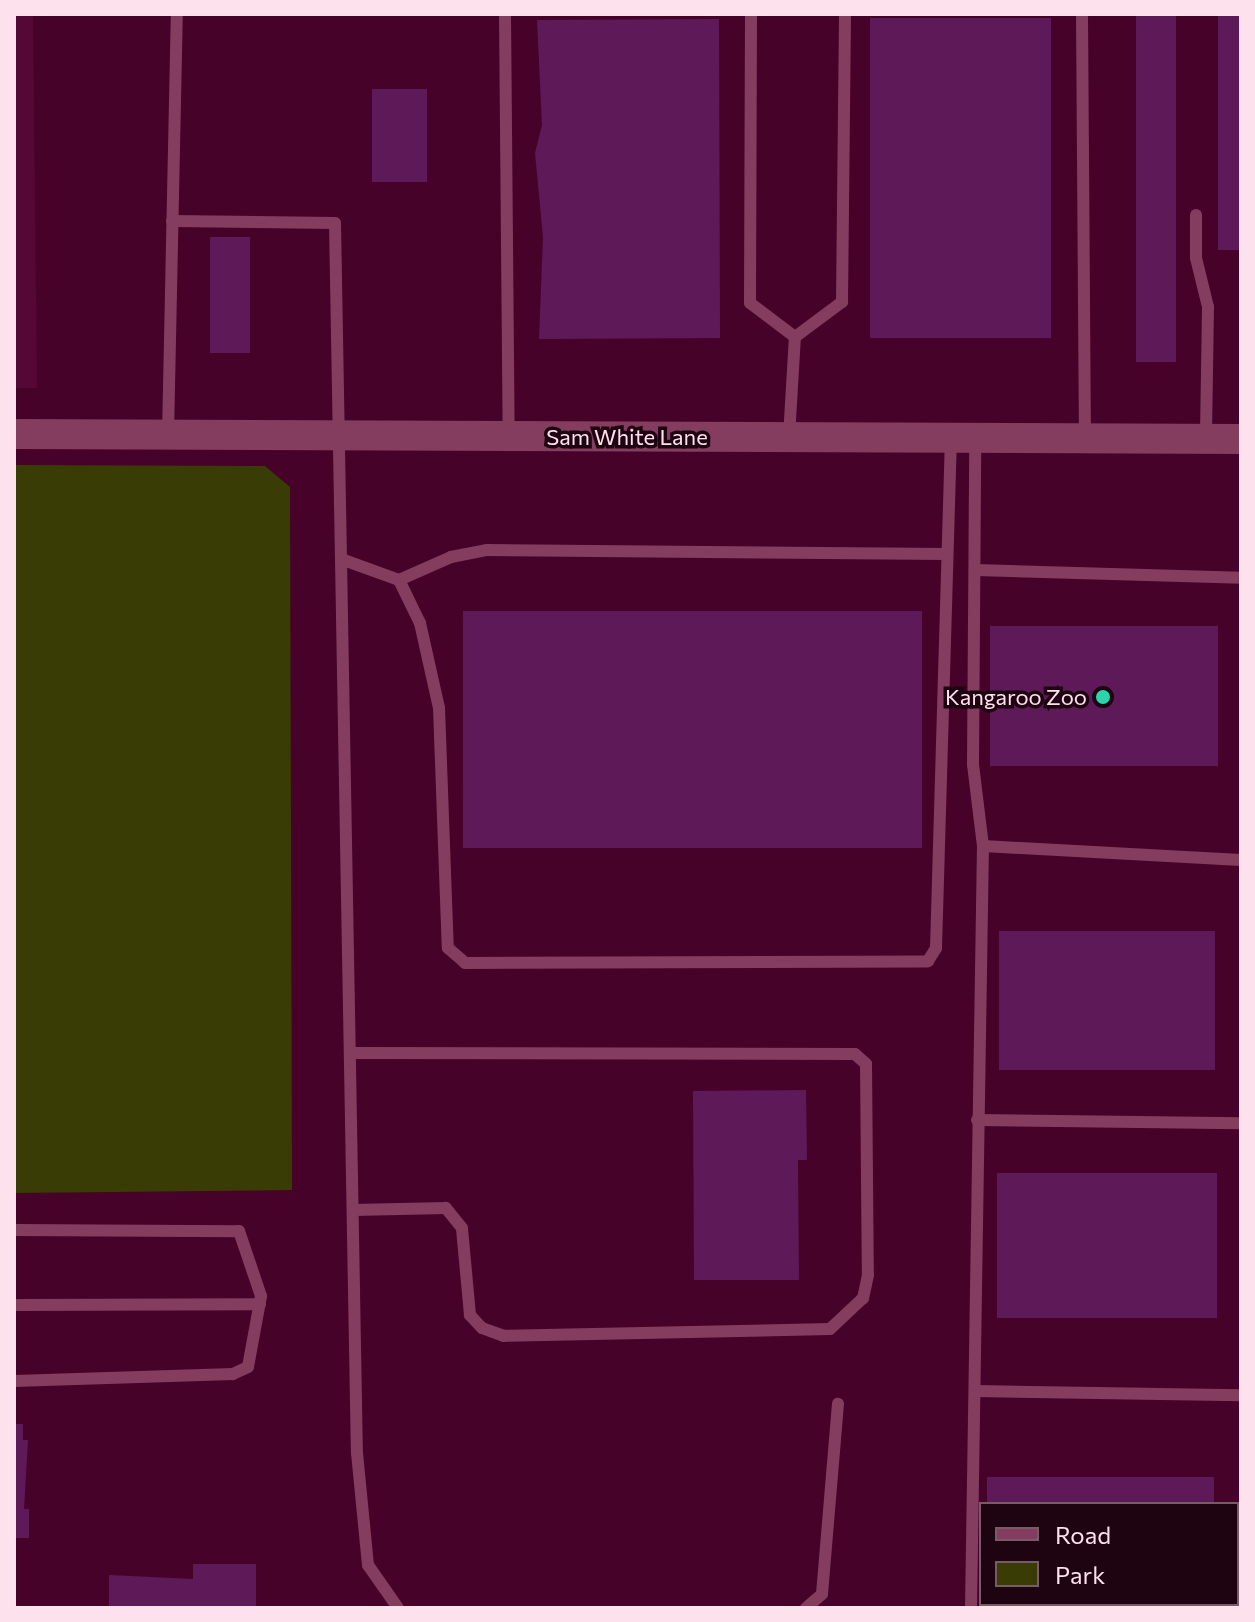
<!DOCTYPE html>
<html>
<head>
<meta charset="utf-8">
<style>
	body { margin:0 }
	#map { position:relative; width:1255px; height:1622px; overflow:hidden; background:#47022a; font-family:Commissioner,sans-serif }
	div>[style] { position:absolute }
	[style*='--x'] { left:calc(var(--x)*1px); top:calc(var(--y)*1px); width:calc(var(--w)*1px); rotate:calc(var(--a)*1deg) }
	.built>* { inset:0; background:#550735 }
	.green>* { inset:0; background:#3a3c06 }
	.building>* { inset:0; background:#5e1a58; transform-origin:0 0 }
	.service>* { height:12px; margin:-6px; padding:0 6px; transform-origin:6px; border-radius:6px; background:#843d5f }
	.tertiary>* { height:30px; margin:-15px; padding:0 15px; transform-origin:15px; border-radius:15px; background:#843d5f }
	.dots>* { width:22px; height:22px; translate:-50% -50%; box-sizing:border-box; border:4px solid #1e0310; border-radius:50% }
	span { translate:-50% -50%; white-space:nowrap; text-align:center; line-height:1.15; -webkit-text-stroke:7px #1e0310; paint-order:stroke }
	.street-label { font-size:22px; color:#fde2ed }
	.poi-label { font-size:22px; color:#fde2ed }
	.right { translate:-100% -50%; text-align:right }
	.frame { position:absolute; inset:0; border:16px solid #fde2ed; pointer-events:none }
	.legend { position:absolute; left:979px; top:1502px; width:260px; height:104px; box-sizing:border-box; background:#1e0310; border:2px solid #775c68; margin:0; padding:10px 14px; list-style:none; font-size:24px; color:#fde2ed }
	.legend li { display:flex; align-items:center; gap:16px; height:40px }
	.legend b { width:40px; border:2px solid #775c68 }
</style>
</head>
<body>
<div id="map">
	<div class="built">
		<div style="clip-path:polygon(14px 14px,33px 14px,37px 388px,14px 388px)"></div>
	</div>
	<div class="green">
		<div style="clip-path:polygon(14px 465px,265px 466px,290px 487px,292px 1190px,14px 1193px)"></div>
	</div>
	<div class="building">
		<div style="left:1136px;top:14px;width:40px;height:348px"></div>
		<div style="left:1218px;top:14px;width:23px;height:236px"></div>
		<div style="left:1051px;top:18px;width:320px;height:181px;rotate:90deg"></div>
		<div style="clip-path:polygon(719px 19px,720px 338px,539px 339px,543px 237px,535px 153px,542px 125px,537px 20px)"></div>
		<div style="left:372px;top:89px;width:55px;height:93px"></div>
		<div style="left:210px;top:237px;width:40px;height:116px"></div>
		<div style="left:463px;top:611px;width:459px;height:237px"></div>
		<div style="left:990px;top:626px;width:228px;height:140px"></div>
		<div style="left:999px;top:931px;width:216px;height:139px"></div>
		<div style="clip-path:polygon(806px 1090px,807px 1160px,798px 1160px,799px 1280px,694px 1280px,693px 1091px)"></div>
		<div style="left:997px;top:1173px;width:220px;height:145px"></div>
		<div style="clip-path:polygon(14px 1424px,23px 1424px,23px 1440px,28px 1440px,24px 1509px,29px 1509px,29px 1538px,14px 1538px)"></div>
		<div style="left:987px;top:1477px;width:227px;height:27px"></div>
		<div style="clip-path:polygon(193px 1564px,256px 1564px,256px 1608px,109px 1608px,109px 1575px,193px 1579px)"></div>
		<div style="left:987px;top:1604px;width:227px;height:4px"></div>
	</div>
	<div class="service">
		<div style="--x:505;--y:14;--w:421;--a:89.5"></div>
		<div style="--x:751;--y:14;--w:289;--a:90.2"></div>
		<div style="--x:750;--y:303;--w:56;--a:37.1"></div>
		<div style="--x:1082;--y:14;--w:425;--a:89.6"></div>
		<div style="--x:1196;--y:215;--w:43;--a:90"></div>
		<div style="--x:1196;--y:258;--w:50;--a:76.2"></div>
		<div style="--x:1208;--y:307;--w:131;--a:90.9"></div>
		<div style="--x:172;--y:221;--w:163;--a:0.7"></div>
		<div style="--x:335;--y:223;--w:1230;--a:88.98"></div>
		<div style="--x:357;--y:1453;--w:113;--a:84.4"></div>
		<div style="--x:368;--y:1565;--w:52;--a:55.1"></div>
		<div style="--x:168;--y:435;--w:421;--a:-88.8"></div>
		<div style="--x:789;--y:437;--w:100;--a:-86.6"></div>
		<div style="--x:795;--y:337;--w:59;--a:-36.7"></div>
		<div style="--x:842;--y:302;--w:288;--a:-89.4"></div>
		<div style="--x:341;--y:559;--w:62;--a:19.9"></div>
		<div style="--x:399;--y:580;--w:48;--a:64"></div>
		<div style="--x:420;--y:623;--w:87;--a:77.4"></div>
		<div style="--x:439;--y:708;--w:240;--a:87.9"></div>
		<div style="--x:448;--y:948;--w:23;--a:41"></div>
		<div style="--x:465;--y:963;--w:463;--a:-0.2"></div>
		<div style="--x:928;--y:961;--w:15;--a:-58"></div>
		<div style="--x:936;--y:948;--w:510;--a:-88.32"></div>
		<div style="--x:976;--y:570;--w:265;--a:1.7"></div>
		<div style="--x:399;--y:580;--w:57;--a:-23.9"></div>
		<div style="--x:451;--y:557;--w:37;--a:-11"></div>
		<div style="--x:487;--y:550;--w:460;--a:0.5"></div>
		<div style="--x:983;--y:846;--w:258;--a:3.1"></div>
		<div style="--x:350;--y:1053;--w:505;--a:0.11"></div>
		<div style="--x:855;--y:1054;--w:15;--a:42"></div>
		<div style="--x:866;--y:1064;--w:211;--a:89.5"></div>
		<div style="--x:868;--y:1275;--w:24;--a:102"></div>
		<div style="--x:863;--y:1298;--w:45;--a:136.8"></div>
		<div style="--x:830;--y:1329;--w:326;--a:178.8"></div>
		<div style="--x:504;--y:1336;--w:23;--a:-160"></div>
		<div style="--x:482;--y:1328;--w:18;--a:-133"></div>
		<div style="--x:470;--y:1315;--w:87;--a:-95.3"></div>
		<div style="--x:462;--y:1228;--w:26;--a:-129"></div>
		<div style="--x:446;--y:1208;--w:93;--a:178.8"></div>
		<div style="--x:977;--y:1120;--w:264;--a:0.7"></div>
		<div style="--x:14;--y:1230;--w:225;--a:0.3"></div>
		<div style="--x:239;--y:1231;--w:69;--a:71.3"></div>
		<div style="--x:261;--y:1296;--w:72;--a:100.4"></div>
		<div style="--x:248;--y:1367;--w:17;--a:155"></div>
		<div style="--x:233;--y:1374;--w:219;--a:178.2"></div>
		<div style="--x:14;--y:1305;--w:246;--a:-0.2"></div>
		<div style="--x:976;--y:1391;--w:265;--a:0.9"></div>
		<div style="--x:806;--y:1608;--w:21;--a:-41"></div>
		<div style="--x:822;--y:1594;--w:191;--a:-85.2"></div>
		<div style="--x:971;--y:1608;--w:762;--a:-89.1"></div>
		<div style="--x:983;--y:846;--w:82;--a:-97"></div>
		<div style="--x:973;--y:765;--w:325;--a:-89.6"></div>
	</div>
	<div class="tertiary">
		<div style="--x:14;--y:434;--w:1227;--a:0.23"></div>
	</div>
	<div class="dots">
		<div style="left:1103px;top:697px;background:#2ad5ac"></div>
	</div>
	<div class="street-label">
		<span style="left:627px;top:437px">Sam White Lane</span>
	</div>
	<div class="poi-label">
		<span class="right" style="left:1087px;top:697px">Kangaroo Zoo</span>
	</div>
	<div class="frame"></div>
	<ul class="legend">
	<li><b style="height:10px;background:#843d5f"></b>Road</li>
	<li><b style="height:22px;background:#3a3c06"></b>Park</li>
	</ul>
</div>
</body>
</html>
